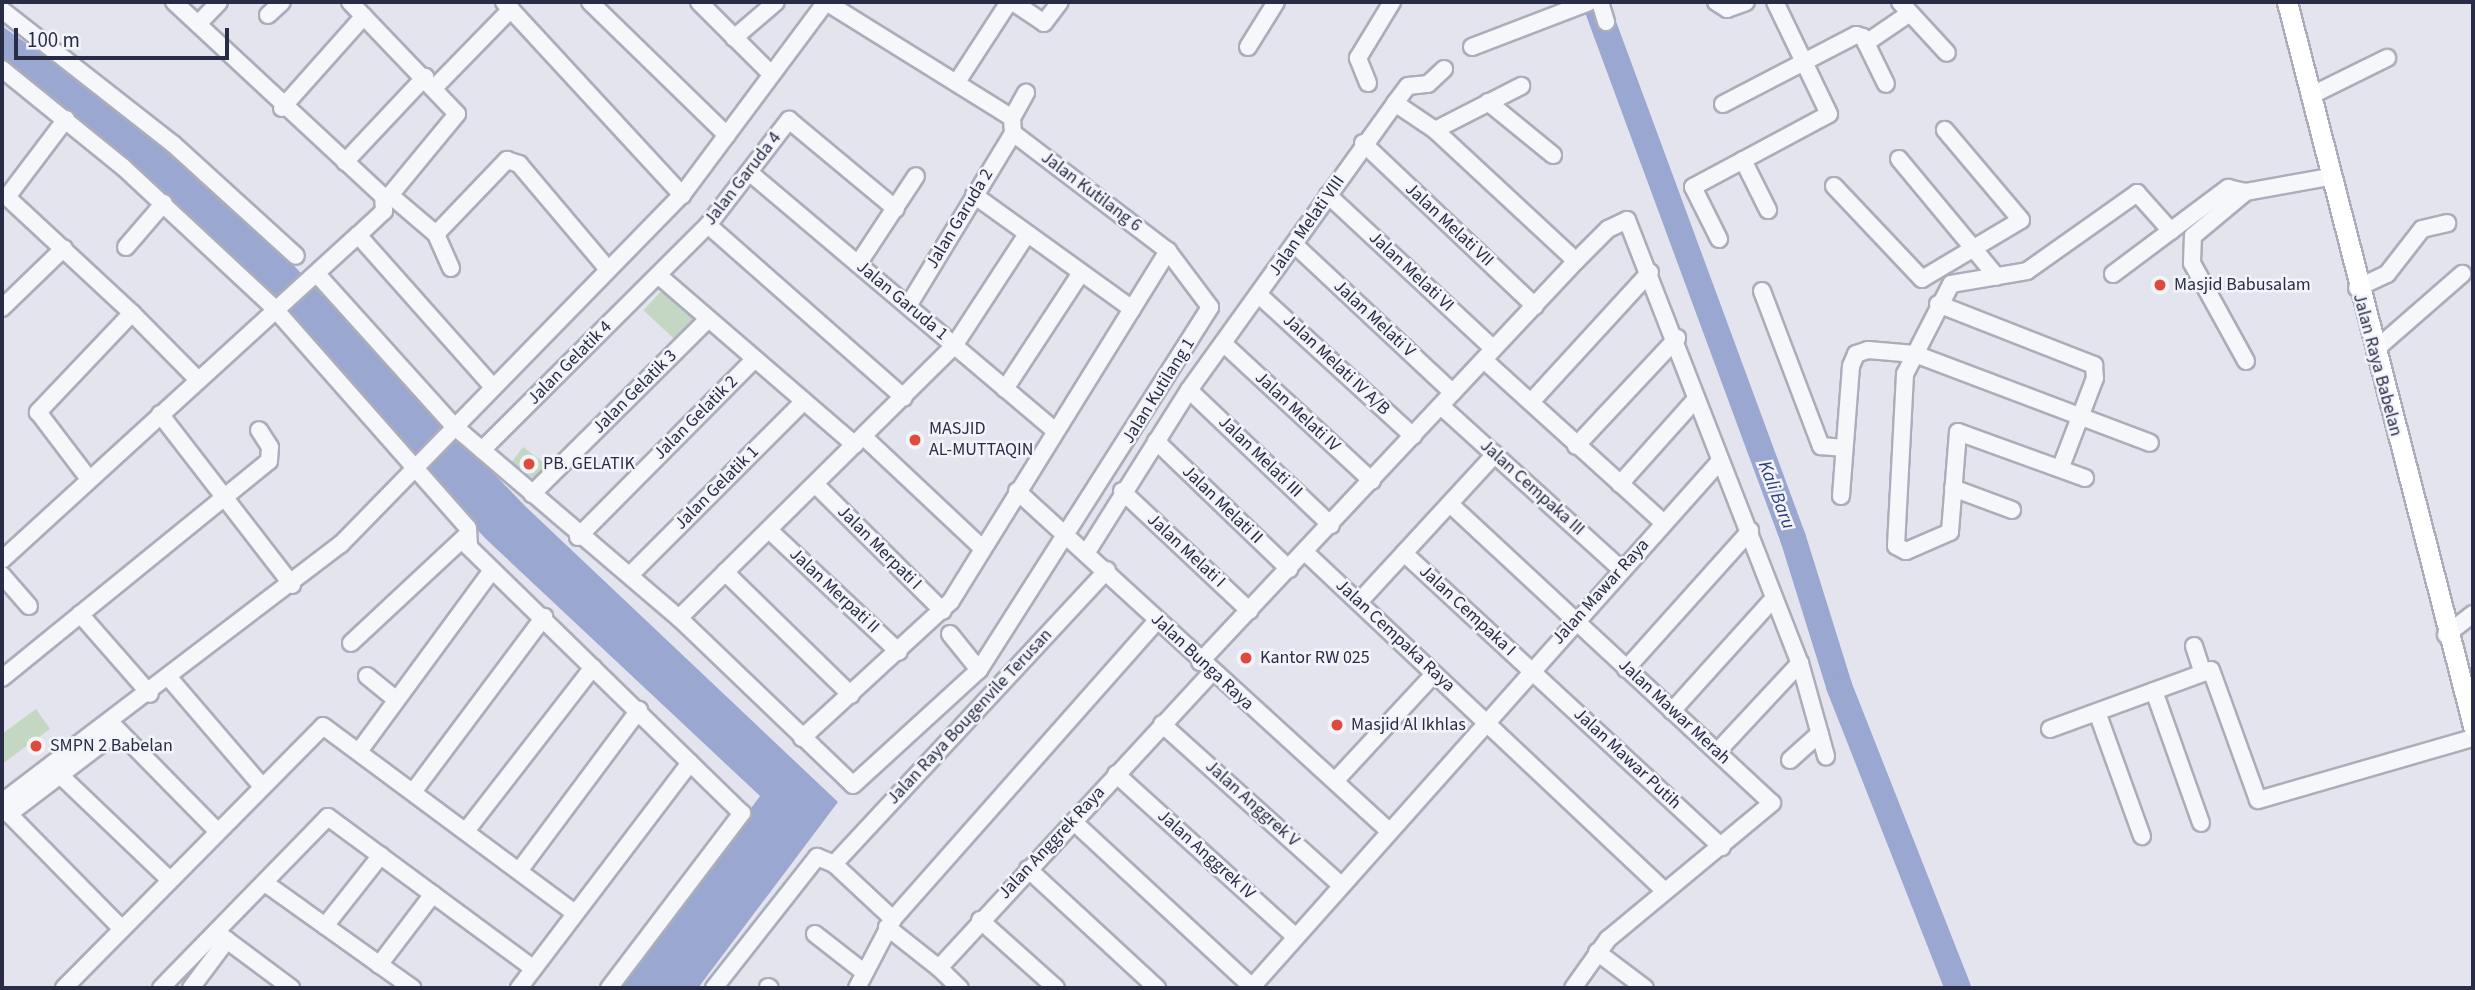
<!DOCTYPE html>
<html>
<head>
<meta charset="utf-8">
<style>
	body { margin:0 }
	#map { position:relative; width:2475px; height:990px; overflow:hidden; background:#e3e4ed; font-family:"Source Sans 3",sans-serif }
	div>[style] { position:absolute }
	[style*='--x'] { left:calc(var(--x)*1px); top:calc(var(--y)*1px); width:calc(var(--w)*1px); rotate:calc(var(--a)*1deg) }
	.green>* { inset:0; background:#c3d7c3; transform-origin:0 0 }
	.water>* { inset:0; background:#9aa7d0 }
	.river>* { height:26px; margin:-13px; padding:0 13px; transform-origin:13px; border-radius:13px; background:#9aa7d0 }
	.roads { filter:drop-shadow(2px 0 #abadbb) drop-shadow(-2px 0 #abadbb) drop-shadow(0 2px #abadbb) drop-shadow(0 -2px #abadbb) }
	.minor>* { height:16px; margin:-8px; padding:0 8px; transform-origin:8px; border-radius:8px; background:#f6f7fa }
	.major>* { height:19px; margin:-9.5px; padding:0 9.5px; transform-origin:9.5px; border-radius:9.5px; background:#fff }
	.dots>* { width:19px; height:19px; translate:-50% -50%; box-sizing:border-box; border:4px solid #f3f4f9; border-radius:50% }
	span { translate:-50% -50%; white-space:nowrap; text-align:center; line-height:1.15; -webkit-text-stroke:5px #f3f4f9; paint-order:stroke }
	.street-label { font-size:18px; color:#282c47 }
	.poi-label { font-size:18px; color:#282c47 }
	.left { translate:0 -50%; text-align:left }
	.water-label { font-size:19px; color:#2d3e80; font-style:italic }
	.frame { position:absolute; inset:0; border:4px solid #282c47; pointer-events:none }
	.scale { position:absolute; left:14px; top:28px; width:215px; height:32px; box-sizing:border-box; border:4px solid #282c47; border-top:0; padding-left:9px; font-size:21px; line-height:24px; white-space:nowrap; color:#282c47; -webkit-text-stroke:5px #f3f4f9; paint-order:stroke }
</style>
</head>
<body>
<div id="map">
	<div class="green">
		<div style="left:666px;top:286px;width:50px;height:33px;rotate:43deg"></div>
		<div style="left:523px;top:447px;width:30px;height:19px;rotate:37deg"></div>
		<div style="clip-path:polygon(36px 709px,50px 729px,2px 764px,2px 734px)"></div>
	</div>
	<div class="water">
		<div style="clip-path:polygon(2px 26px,196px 164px,525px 506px,838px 802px,698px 988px,620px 988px,760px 796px,487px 540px,152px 193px,2px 74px)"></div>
	</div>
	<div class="river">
		<div style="--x:1595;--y:2;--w:571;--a:69.73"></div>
		<div style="--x:1793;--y:538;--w:155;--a:72.7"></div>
		<div style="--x:1839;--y:686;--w:325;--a:68.5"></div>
	</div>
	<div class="roads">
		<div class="minor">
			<div style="--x:174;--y:2;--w:285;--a:42.9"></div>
			<div style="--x:383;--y:196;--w:15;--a:86"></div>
			<div style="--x:384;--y:211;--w:35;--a:137"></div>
			<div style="--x:358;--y:235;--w:203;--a:48.4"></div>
			<div style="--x:350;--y:2;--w:155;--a:46.3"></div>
			<div style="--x:457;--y:114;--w:112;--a:129.5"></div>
			<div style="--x:504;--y:2;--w:263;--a:47.3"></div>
			<div style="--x:590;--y:2;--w:191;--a:44.2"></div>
			<div style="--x:699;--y:2;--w:100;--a:45"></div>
			<div style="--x:826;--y:2;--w:219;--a:31.9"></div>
			<div style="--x:1013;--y:2;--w:37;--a:34"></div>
			<div style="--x:1044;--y:23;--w:26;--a:-53"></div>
			<div style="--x:1600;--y:2;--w:21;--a:73"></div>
			<div style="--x:1716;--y:2;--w:13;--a:32"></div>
			<div style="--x:1727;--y:9;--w:20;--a:-20"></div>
			<div style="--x:1900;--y:2;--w:69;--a:47.3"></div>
			<div style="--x:2;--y:10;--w:217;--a:38.1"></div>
			<div style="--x:173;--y:144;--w:166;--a:42.3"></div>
			<div style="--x:268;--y:15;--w:19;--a:-43"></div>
			<div style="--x:198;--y:24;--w:30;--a:-46"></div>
			<div style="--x:734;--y:38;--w:55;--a:-40.6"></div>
			<div style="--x:1866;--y:43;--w:53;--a:-34.3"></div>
			<div style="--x:1248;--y:47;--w:53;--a:-58.1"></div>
			<div style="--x:1472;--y:47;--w:125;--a:-21"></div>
			<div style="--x:2;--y:69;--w:156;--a:39"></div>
			<div style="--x:123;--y:167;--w:207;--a:43"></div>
			<div style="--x:274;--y:308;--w:293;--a:48.6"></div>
			<div style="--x:468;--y:528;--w:19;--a:87"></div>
			<div style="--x:469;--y:547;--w:381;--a:44.3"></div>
			<div style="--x:742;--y:813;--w:220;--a:127.2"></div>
			<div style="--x:957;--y:82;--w:95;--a:-57"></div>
			<div style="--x:1368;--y:83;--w:27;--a:-112"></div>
			<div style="--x:1358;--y:58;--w:66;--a:-58.7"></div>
			<div style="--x:435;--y:87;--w:109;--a:-45.7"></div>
			<div style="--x:2310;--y:96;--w:86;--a:-26.3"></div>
			<div style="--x:1488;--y:102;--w:84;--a:39.2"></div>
			<div style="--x:1395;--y:103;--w:21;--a:-53"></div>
			<div style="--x:1408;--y:86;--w:20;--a:-6"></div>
			<div style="--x:1428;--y:84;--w:22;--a:-43"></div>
			<div style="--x:1723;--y:104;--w:150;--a:-27.4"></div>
			<div style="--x:1856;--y:35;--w:7;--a:16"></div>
			<div style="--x:1863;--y:37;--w:52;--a:63.9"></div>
			<div style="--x:282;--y:108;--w:123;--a:-48.3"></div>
			<div style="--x:66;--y:119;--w:98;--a:127.1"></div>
			<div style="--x:7;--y:197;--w:171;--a:42.9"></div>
			<div style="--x:132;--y:313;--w:137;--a:133.5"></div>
			<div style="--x:38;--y:412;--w:84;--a:52.7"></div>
			<div style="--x:1435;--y:130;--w:97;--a:-27.1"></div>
			<div style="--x:1363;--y:143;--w:237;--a:43.5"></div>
			<div style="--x:1899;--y:159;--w:153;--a:50.3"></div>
			<div style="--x:1743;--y:160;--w:56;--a:63.4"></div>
			<div style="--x:345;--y:162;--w:117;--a:-46.7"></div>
			<div style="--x:749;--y:172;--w:399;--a:40.2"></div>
			<div style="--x:1834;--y:186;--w:128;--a:46.6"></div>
			<div style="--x:1922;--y:279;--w:115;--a:-30.8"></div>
			<div style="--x:2021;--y:220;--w:118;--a:-130.2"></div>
			<div style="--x:390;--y:195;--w:60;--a:40.3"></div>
			<div style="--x:974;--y:195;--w:195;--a:35.8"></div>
			<div style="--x:1328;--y:195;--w:226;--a:42.9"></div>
			<div style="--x:708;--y:225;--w:261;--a:41.4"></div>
			<div style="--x:1719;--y:239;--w:58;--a:-116.6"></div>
			<div style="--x:1693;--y:187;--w:154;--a:-28.2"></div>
			<div style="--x:1829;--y:114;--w:124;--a:-115.7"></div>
			<div style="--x:1295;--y:245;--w:216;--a:43.1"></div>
			<div style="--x:126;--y:247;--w:58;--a:-49.2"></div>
			<div style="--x:858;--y:264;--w:105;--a:-56.6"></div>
			<div style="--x:451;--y:268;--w:37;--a:-114"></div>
			<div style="--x:436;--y:234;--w:103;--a:-46.2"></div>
			<div style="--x:507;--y:160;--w:13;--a:18"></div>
			<div style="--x:519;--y:164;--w:136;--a:49.8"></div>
			<div style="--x:317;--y:274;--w:205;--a:48"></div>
			<div style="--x:454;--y:426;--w:296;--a:40.5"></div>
			<div style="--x:679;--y:618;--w:241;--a:43.8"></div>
			<div style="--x:853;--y:785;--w:171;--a:-42.4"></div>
			<div style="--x:979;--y:670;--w:430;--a:-57.5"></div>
			<div style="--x:1210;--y:307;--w:70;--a:-126.9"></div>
			<div style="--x:1168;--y:251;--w:195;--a:-142.7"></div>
			<div style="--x:2113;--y:274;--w:144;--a:-36.8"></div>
			<div style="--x:2228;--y:188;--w:18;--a:13"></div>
			<div style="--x:658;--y:275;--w:260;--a:40.8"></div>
			<div style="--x:2357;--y:288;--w:33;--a:-25"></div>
			<div style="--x:2387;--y:274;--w:57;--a:-52.1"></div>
			<div style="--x:2422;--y:229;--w:26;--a:-13"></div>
			<div style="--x:1762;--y:291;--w:166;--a:69.2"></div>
			<div style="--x:1821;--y:446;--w:23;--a:5"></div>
			<div style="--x:1259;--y:295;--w:209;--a:42.5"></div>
			<div style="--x:1938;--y:304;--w:168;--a:21.4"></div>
			<div style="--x:2094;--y:365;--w:13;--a:86"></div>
			<div style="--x:2095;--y:378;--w:97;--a:111"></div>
			<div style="--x:908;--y:306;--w:202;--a:-58.7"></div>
			<div style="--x:1013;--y:133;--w:15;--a:-94"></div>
			<div style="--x:1012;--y:118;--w:29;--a:-61"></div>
			<div style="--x:2;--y:308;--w:86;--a:-44.1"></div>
			<div style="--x:132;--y:313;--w:93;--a:45.4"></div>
			<div style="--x:1223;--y:343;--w:203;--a:42.8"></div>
			<div style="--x:2375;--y:350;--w:116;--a:-41.1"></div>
			<div style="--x:1484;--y:360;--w:243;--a:42.2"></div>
			<div style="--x:2246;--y:361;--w:112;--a:-118.9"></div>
			<div style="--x:2192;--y:263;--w:27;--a:-88"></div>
			<div style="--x:2193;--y:236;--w:69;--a:-39.7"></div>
			<div style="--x:2246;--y:192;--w:84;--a:-10.2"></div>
			<div style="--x:1005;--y:389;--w:139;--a:-56.8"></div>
			<div style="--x:1189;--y:390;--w:196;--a:43.6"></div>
			<div style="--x:1531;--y:402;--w:176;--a:-47.5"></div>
			<div style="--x:1441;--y:406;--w:244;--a:42.2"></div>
			<div style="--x:160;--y:414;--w:216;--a:52.3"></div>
			<div style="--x:864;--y:437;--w:161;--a:43.2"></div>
			<div style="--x:1156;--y:441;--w:185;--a:43.9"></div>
			<div style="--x:1576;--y:446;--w:148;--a:-46.9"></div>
			<div style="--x:482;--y:450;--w:319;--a:-44.9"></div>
			<div style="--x:708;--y:225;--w:133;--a:-52.4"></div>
			<div style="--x:789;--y:120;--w:139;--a:39.8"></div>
			<div style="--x:2085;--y:478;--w:135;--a:-160.1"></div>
			<div style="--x:1958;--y:432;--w:100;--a:94.6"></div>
			<div style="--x:1950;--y:532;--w:48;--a:156.6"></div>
			<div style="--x:1906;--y:551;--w:11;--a:-153"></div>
			<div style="--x:1896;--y:546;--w:172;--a:-87"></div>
			<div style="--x:1905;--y:374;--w:101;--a:-62.9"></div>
			<div style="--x:1951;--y:284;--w:77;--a:-9.7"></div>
			<div style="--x:2027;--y:271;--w:135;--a:-35.3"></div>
			<div style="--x:2137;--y:193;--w:51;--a:48.2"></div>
			<div style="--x:815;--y:484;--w:180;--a:44.8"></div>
			<div style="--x:1620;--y:484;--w:114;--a:-48.2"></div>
			<div style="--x:1953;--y:488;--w:63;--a:20.4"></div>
			<div style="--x:1017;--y:491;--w:503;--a:42.42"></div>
			<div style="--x:1122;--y:491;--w:175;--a:43.2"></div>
			<div style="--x:532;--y:494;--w:248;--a:-44.8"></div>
			<div style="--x:1841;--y:496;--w:130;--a:-85.6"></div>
			<div style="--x:1851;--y:366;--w:13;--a:-67"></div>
			<div style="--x:1856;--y:354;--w:13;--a:-18"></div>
			<div style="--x:1868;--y:350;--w:47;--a:4.9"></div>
			<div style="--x:1915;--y:354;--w:251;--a:20.7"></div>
			<div style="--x:1450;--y:504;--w:439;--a:42.9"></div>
			<div style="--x:1772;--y:803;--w:213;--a:140.3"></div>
			<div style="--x:1608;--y:939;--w:60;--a:125.5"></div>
			<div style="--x:769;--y:530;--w:178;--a:43.2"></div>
			<div style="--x:578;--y:537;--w:251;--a:-45.2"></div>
			<div style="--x:1087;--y:552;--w:191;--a:-57.8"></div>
			<div style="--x:1189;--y:390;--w:353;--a:-54.3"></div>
			<div style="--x:1395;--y:103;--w:48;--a:34"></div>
			<div style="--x:1435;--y:130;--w:192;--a:42.9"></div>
			<div style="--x:1305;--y:552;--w:494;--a:43.3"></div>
			<div style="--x:1404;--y:553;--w:433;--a:42.8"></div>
			<div style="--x:2;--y:560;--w:482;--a:-42.4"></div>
			<div style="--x:725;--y:572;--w:176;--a:44.3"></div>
			<div style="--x:2;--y:575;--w:41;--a:48.9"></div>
			<div style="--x:630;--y:575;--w:246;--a:-45"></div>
			<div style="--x:1359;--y:602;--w:201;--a:-47.4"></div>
			<div style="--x:80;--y:614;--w:106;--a:48.8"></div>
			<div style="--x:679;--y:618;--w:387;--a:-44.7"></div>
			<div style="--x:954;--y:346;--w:134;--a:-56.9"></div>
			<div style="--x:950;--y:634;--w:46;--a:51.1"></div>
			<div style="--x:2446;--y:635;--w:34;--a:-38"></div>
			<div style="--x:351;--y:643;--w:160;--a:-43"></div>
			<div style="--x:2194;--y:646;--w:28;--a:72"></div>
			<div style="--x:1200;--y:662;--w:550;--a:-46.84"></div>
			<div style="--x:1576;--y:261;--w:45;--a:-45"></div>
			<div style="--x:1608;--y:229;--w:21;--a:-25"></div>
			<div style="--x:1627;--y:220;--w:476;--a:68.7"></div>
			<div style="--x:1800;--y:663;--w:97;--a:74.4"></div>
			<div style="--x:1626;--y:669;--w:186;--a:-48.1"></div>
			<div style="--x:367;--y:676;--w:38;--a:39"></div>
			<div style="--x:2;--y:678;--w:344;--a:-39.1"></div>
			<div style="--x:269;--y:461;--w:14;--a:-86"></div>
			<div style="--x:270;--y:447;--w:20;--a:-123"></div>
			<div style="--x:170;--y:679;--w:138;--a:49.4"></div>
			<div style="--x:2154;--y:691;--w:140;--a:70.4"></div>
			<div style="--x:1672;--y:711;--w:152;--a:-47.9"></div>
			<div style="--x:2097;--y:712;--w:132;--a:70.1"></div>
			<div style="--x:112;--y:724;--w:150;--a:45.5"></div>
			<div style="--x:1162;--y:724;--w:241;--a:42"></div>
			<div style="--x:2050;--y:729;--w:171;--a:-20.1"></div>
			<div style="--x:2211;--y:670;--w:138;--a:70.1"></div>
			<div style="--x:2258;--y:800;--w:224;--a:-16.1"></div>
			<div style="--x:117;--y:732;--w:136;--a:142.8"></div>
			<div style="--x:9;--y:814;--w:161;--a:45.5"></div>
			<div style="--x:802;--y:738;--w:202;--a:-42.6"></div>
			<div style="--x:951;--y:601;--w:412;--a:-58.2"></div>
			<div style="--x:360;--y:750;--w:223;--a:-53.7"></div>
			<div style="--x:1717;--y:752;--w:122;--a:-47"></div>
			<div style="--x:1790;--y:760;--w:40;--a:-42"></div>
			<div style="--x:1116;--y:774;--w:243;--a:42.2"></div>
			<div style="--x:60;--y:775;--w:152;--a:43.7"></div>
			<div style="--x:1335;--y:781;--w:146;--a:-47.2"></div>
			<div style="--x:413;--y:792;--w:219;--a:-53.2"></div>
			<div style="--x:2;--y:802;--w:426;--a:-37.3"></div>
			<div style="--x:341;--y:544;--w:488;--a:-45.7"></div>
			<div style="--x:682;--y:195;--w:241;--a:-53.3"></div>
			<div style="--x:1074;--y:822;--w:243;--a:42.8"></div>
			<div style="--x:466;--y:831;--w:207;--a:-52.2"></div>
			<div style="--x:834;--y:864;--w:401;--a:-47.1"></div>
			<div style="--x:1028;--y:869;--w:176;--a:42.7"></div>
			<div style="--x:519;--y:871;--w:201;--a:-53.3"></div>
			<div style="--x:265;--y:883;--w:181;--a:35.5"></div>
			<div style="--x:980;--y:920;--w:102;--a:41.8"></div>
			<div style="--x:325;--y:926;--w:90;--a:-51.7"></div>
			<div style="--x:887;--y:927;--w:66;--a:38.3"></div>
			<div style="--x:939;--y:968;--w:401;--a:-47.3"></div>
			<div style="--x:216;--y:932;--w:94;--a:36.7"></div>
			<div style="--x:815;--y:934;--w:63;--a:38"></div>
			<div style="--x:1597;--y:952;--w:60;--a:36.9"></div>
			<div style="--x:379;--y:965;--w:89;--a:-52.7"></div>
			<div style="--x:939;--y:968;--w:29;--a:44"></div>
			<div style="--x:768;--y:987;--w:2;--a:27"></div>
			<div style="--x:64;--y:988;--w:368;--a:-45.3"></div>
			<div style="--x:323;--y:726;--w:314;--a:36.6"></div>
			<div style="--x:161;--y:988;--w:239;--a:-45.7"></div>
			<div style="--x:328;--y:817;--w:255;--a:36.4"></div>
			<div style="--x:191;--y:988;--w:60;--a:-53.1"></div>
			<div style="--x:519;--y:988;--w:283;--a:-52.8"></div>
			<div style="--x:714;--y:988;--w:167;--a:-51.8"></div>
			<div style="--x:817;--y:857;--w:18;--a:22"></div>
			<div style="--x:834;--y:864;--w:81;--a:43"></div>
			<div style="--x:857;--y:988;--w:78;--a:-62.4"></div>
			<div style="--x:893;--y:919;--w:398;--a:-48.5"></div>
			<div style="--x:1251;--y:988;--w:705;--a:-48.33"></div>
		</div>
		<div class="major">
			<div style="--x:2287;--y:2;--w:748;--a:75.59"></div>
		</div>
	</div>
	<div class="dots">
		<div style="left:2160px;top:285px;background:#de4b3c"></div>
		<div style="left:915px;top:440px;background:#de4b3c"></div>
		<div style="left:529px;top:464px;background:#de4b3c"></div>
		<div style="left:1246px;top:658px;background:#de4b3c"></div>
		<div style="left:1337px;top:725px;background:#de4b3c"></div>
		<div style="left:36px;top:746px;background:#de4b3c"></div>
	</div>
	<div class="street-label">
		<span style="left:743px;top:179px;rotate:-52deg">Jalan Garuda 4</span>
		<span style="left:1091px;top:192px;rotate:37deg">Jalan Kutilang 6</span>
		<span style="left:960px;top:219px;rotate:-59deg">Jalan Garuda 2</span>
		<span style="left:1449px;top:225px;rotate:43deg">Jalan Melati VII</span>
		<span style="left:1307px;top:226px;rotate:-55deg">Jalan Melati VIII</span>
		<span style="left:1411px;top:272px;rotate:43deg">Jalan Melati VI</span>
		<span style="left:902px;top:301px;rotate:40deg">Jalan Garuda 1</span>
		<span style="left:1374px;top:319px;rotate:43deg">Jalan Melati V</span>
		<span style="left:570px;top:363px;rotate:-45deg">Jalan Gelatik 4</span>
		<span style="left:1336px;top:365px;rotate:43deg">Jalan Melati IV A/B</span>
		<span style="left:2377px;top:365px;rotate:75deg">Jalan Raya Babelan</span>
		<span style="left:1159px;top:391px;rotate:-58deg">Jalan Kutilang 1</span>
		<span style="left:635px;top:392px;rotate:-45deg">Jalan Gelatik 3</span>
		<span style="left:1297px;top:412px;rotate:43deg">Jalan Melati IV</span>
		<span style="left:696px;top:418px;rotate:-45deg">Jalan Gelatik 2</span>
		<span style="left:1260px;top:457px;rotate:44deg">Jalan Melati III</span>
		<span style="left:717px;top:488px;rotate:-45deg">Jalan Gelatik 1</span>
		<span style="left:1532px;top:488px;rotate:42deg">Jalan Cempaka III</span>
		<span style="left:1222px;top:505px;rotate:44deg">Jalan Melati II</span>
		<span style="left:879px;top:548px;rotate:45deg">Jalan Merpati I</span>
		<span style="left:1186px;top:551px;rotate:43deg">Jalan Melati I</span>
		<span style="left:834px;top:591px;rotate:43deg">Jalan Merpati II</span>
		<span style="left:1601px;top:592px;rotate:-48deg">Jalan Mawar Raya</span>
		<span style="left:1467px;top:611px;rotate:43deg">Jalan Cempaka I</span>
		<span style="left:1395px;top:636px;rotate:43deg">Jalan Cempaka Raya</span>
		<span style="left:1202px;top:662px;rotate:43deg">Jalan Bunga Raya</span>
		<span style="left:1674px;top:712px;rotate:43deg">Jalan Mawar Merah</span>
		<span style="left:970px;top:717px;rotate:-47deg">Jalan Raya Bougenvile Terusan</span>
		<span style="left:1627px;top:759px;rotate:43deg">Jalan Mawar Putih</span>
		<span style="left:1252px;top:804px;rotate:42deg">Jalan Anggrek V</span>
		<span style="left:1052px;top:843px;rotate:-47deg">Jalan Anggrek Raya</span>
		<span style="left:1206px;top:855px;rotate:42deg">Jalan Anggrek IV</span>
	</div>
	<div class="poi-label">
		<span class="left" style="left:2174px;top:285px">Masjid Babusalam</span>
		<span class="left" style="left:929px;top:440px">MASJID<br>AL-MUTTAQIN</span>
		<span class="left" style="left:543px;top:464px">PB. GELATIK</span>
		<span class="left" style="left:1260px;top:658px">Kantor RW 025</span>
		<span class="left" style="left:1351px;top:725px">Masjid Al Ikhlas</span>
		<span class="left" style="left:50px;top:746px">SMPN 2 Babelan</span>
	</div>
	<div class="water-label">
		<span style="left:1776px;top:495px;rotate:69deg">Kali Baru</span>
	</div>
	<div class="frame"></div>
	<div class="scale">100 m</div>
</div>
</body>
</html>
